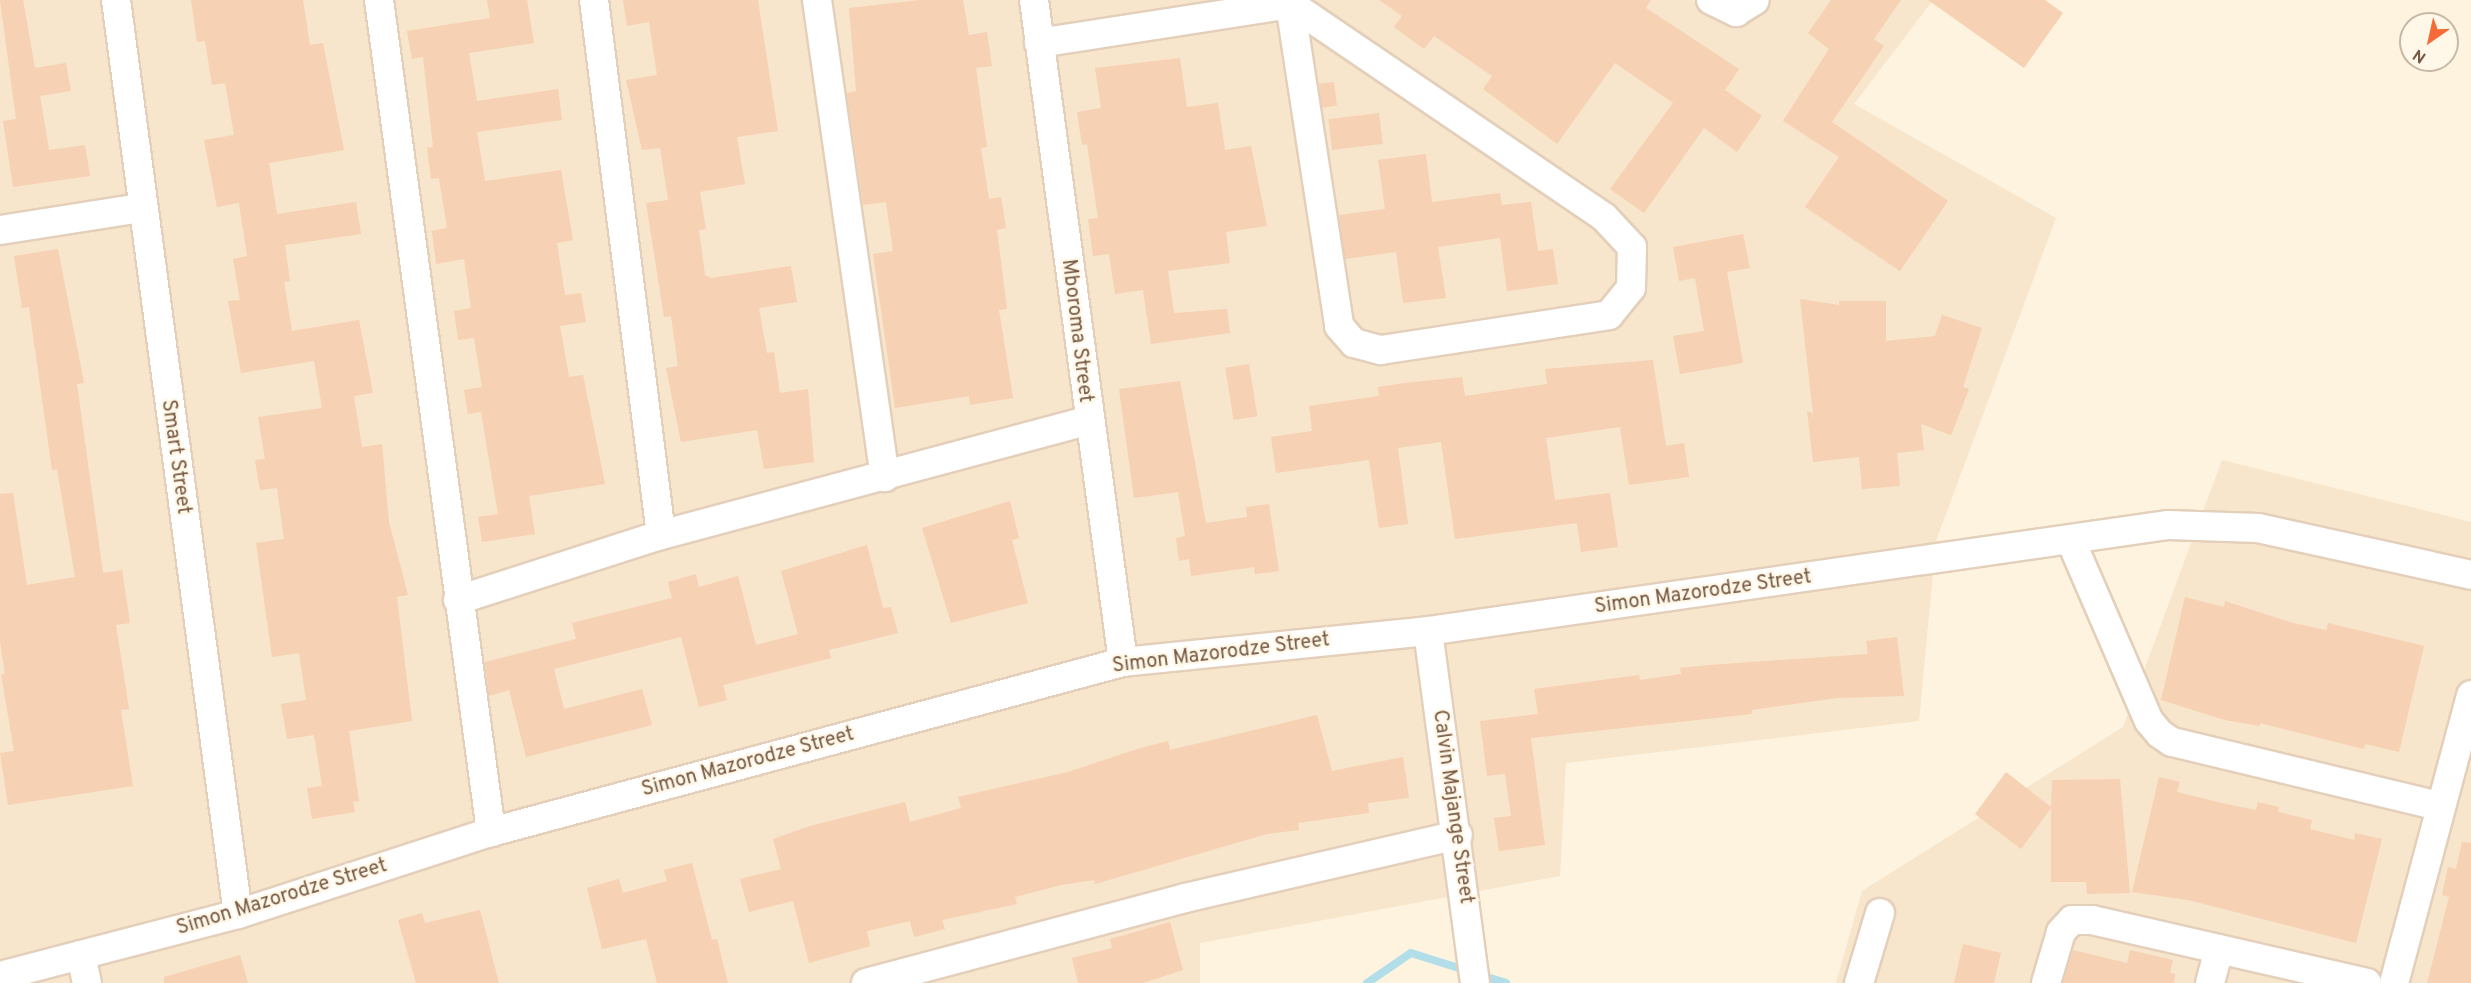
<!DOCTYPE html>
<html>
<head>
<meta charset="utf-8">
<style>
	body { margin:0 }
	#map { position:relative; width:2471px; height:983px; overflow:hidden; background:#fef3de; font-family:Overpass,sans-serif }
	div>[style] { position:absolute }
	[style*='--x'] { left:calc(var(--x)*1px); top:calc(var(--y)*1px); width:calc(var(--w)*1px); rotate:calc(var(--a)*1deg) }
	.residential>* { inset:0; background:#f7e5cc }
	.stream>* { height:8px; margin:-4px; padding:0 4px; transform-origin:4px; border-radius:4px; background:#b1dee9 }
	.building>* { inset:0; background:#f6d1b3; transform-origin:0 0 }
	.roads { filter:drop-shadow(2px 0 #e3cfba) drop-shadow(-2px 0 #e3cfba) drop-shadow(0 2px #e3cfba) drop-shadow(0 -2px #e3cfba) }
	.minor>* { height:28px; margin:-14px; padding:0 14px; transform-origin:14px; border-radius:14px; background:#fff }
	span { translate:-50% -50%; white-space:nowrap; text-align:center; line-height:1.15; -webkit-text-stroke:4.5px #fff7e7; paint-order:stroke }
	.street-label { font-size:20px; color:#765944 }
	.north { position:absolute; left:2399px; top:12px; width:60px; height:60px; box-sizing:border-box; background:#fff7e7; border:2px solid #c8b8a6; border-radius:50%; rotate:214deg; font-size:16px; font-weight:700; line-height:24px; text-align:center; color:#765944 }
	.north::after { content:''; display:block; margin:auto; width:21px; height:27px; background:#f56b37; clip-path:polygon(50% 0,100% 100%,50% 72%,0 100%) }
</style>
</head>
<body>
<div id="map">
	<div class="residential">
		<div style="clip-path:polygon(0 0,1933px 0,1854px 104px,2056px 218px,1936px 541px,1919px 721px,1566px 763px,1560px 876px,1200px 943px,1200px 983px,0 983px)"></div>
		<div style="clip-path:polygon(2222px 460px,2471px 522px,2471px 983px,1836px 983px,1862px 891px,2123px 727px)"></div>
	</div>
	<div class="stream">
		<div style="--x:1480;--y:975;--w:27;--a:17"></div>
		<div style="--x:1367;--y:983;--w:53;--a:-34.3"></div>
		<div style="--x:1411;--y:953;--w:60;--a:17.5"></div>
	</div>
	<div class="building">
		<div style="clip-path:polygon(0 0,23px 0,35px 68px,66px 63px,71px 91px,40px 96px,49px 150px,85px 145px,90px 176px,13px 187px,3px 121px,16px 119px)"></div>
		<div style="clip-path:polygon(191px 0,303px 0,310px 45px,323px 43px,344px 150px,269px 163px,277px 214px,356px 202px,361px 234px,285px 245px,290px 281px,284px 282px,292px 331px,359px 320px,373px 393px,354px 396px,362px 447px,382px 444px,389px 522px,408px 595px,397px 597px,412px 721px,349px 731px,359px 801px,353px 802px,355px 812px,312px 819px,307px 788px,322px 786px,314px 735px,287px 739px,281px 704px,306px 700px,299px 653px,272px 657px,256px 543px,284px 539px,277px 488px,260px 490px,255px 460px,265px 459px,258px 417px,322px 408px,314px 361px,241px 373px,228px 301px,240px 300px,233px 259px,247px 256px,239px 203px,217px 207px,204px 140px,234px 135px,225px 83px,212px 85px,205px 41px,197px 42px)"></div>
		<div style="clip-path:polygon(487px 0,527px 0,534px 43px,469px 53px,477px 101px,558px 89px,562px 120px,477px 132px,485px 181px,561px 170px,573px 240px,557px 243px,565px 295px,581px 293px,586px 322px,560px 326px,569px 377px,583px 375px,605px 484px,529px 496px,535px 534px,482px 542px,478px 517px,498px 514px,481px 412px,468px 414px,464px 390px,482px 387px,474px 338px,458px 340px,454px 311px,471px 308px,464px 259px,436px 264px,432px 231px,447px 228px,439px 178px,431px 179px,427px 148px,433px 147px,423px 57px,412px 59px,407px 31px,490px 18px)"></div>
		<div style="clip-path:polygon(623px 0,758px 0,778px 131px,737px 137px,745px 184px,700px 192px,706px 229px,699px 230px,705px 275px,711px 278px,791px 266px,797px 302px,759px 308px,767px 353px,774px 352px,780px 393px,808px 389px,814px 462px,764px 469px,757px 430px,681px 442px,666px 368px,678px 366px,671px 316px,664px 317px,646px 203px,668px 200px,660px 148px,642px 150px,626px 80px,657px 75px,649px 22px,627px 26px)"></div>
		<div style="clip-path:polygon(920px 0,963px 0,969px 35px,987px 32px,992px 66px,976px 68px,987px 147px,981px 148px,989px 199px,1001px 197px,1006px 228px,997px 230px,1007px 309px,999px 310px,1013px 398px,970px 405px,969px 396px,895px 408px,873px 254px,893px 251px,886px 202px,863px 205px,847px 93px,856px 91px,849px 8px)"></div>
		<div style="clip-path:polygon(1379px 0,1651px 0,1646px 8px,1739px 69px,1725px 90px,1762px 116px,1737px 152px,1704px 128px,1644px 213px,1610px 189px,1673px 103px,1615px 63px,1557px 144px,1483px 89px,1492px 76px,1434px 36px,1424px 49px,1394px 27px,1402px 16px)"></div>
		<div style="clip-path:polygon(1831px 0,1901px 0,1874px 39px,1884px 46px,1832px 122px,1948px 201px,1900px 271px,1805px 207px,1839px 157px,1783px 121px,1829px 49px,1808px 33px)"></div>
		<div style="clip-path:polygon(1928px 0,2045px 0,2063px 13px,2024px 68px)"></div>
		<div style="clip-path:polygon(1180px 58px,1187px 107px,1218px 103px,1225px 150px,1251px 146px,1267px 226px,1226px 232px,1230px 263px,1168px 271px,1174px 313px,1227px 309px,1230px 333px,1151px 344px,1143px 290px,1115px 294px,1109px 254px,1093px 256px,1088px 219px,1098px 218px,1087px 144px,1082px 145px,1077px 112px,1101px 108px,1095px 68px)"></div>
		<div style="left:1334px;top:82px;width:24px;height:15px;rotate:83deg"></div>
		<div style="left:1379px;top:113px;width:31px;height:51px;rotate:83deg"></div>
		<div style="clip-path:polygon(1426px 154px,1432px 202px,1500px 193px,1502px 205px,1531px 202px,1538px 251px,1553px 249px,1558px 284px,1507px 291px,1500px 238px,1438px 247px,1446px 298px,1403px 303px,1396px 252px,1345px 259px,1339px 215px,1385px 209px,1378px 160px)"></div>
		<div style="clip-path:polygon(1743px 234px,1750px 268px,1727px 272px,1743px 363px,1680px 374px,1673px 336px,1704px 331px,1695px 278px,1679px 281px,1673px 247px)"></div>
		<div style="clip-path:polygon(58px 249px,84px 383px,77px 384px,103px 573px,122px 570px,130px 623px,116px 625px,129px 709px,121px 710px,133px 786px,8px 805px,0 753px,14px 751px,1px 674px,5px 674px,0 641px,0 494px,13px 493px,27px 585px,75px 577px,57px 469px,52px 470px,29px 307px,22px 308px,14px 256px)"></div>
		<div style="clip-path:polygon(1800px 299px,1839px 305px,1839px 301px,1886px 301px,1886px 341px,1935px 336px,1942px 315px,1982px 328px,1963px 387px,1969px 389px,1951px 435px,1921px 424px,1924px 450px,1897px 453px,1900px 486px,1862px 489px,1859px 457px,1813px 462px,1807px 411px,1813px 414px)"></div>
		<div style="clip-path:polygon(1653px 360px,1666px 446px,1684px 443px,1689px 477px,1629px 485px,1620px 427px,1546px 438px,1555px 500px,1610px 493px,1618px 547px,1581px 552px,1577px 523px,1455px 539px,1441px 442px,1398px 448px,1408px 524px,1379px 528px,1369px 460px,1276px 473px,1271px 437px,1312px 431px,1309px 406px,1379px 396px,1378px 387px,1405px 383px,1462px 377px,1465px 396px,1547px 384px,1545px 369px)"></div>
		<div style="left:1249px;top:364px;width:53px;height:24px;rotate:81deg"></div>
		<div style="clip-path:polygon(1180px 381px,1206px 523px,1247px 517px,1246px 507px,1269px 504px,1279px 571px,1255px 574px,1254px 567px,1191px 576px,1189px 559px,1179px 561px,1176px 538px,1185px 536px,1178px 492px,1134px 498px,1119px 389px)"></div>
		<div style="clip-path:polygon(1010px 501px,1019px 538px,1012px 540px,1028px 603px,951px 623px,922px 528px)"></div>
		<div style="clip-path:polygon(867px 545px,883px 608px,891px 607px,898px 633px,829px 650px,831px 658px,723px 685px,727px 700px,699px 707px,681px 637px,554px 669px,564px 709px,642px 689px,652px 725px,526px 757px,509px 690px,489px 696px,485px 662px,576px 639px,572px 623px,672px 598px,668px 582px,696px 574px,699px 587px,738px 576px,756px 645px,798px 634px,781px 571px)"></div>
		<div style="clip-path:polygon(2185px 597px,2224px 607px,2225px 601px,2293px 623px,2326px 630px,2328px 623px,2424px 646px,2399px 752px,2365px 744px,2364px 749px,2260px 723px,2260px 726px,2225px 720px,2161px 700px)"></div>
		<div style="clip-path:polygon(1897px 637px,1904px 696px,1837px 698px,1752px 710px,1752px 714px,1531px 738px,1545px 845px,1499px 851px,1494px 818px,1511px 816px,1505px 774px,1487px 776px,1480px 721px,1538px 714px,1534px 689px,1639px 675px,1640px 680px,1681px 674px,1680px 668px,1709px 665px,1868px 654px,1866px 641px)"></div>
		<div style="clip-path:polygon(1317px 715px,1332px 771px,1403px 757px,1409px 798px,1368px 803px,1369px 813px,1298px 823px,1299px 830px,1267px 834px,1095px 884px,1094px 880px,1061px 885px,1015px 897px,1017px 904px,942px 920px,945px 929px,914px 937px,910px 921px,867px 931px,870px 946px,809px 963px,793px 901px,749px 912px,740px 879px,781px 869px,773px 839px,810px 826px,905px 802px,910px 822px,961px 808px,958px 797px,1068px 772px,1137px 749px,1168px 741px,1170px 750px)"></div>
		<div style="clip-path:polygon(2006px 772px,2051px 807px,2052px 780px,2120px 779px,2130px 893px,2087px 894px,2086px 882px,2051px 882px,2051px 808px,2021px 849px,1975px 814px)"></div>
		<div style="clip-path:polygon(2159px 777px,2180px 782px,2177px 792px,2226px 804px,2256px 810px,2258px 802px,2279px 807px,2278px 812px,2312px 820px,2310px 829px,2354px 840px,2355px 833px,2382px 839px,2356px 943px,2188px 900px,2132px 892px)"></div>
		<div style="clip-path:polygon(2462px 842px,2471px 843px,2471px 983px,2427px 983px,2449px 897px,2442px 895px,2448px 867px,2456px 869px)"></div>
		<div style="clip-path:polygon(692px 863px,712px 940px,717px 939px,728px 983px,657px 983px,646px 939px,602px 949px,587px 888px,619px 879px,623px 893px,667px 881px,664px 870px)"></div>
		<div style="clip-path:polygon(480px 910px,499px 983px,416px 983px,398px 920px,422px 913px,425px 923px)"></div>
		<div style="clip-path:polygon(1170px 922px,1183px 970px,1143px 983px,1078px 983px,1072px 958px,1112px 948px,1110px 939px)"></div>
		<div style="clip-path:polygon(1963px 944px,2001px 953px,1994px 983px,1954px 983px)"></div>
		<div style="clip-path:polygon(2073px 950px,2127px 963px,2130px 950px,2173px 960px,2170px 973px,2175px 974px,2174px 983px,2063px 983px)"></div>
		<div style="clip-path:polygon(240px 955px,248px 983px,164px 983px,164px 977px)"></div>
	</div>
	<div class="roads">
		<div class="minor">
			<div style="--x:116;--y:0;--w:922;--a:82.4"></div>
			<div style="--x:379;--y:0;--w:840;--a:82.33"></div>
			<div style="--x:594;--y:0;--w:539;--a:82.86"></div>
			<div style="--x:817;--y:0;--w:482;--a:81.9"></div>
			<div style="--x:1034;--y:0;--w:668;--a:82.34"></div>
			<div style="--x:1711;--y:0;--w:28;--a:26"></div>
			<div style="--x:1736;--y:12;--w:22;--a:-32"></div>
			<div style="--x:1039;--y:43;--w:254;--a:-8.8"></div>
			<div style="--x:1290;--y:4;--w:326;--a:81.3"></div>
			<div style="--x:1339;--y:326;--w:23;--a:49"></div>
			<div style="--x:1354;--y:343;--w:28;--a:15"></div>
			<div style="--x:1381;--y:350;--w:231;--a:-8.7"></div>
			<div style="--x:1609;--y:315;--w:35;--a:-51"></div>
			<div style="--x:1631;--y:288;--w:41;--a:-88.6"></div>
			<div style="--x:1632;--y:247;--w:41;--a:-133"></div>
			<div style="--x:1604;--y:217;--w:379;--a:-145.8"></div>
			<div style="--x:0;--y:230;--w:142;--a:-8.9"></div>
			<div style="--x:2071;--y:541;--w:196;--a:66.6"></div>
			<div style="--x:2149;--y:721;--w:17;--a:50"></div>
			<div style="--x:2160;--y:734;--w:14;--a:34"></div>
			<div style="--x:2172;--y:742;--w:275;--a:13.5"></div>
			<div style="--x:458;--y:600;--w:213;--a:-17.8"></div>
			<div style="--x:661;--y:535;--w:441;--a:-15"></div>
			<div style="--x:1428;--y:631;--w:355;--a:82.4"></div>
			<div style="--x:81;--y:955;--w:29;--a:78"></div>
			<div style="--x:0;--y:976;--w:246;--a:-14.6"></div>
			<div style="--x:238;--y:914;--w:266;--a:-18"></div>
			<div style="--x:491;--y:832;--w:654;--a:-15.06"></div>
			<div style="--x:1123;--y:662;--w:307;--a:-5.8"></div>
			<div style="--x:1428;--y:631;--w:748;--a:-8.15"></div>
			<div style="--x:2168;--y:525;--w:90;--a:1.9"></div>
			<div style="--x:2258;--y:528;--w:218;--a:12.4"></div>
			<div style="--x:866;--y:983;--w:330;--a:-14.9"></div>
			<div style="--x:1185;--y:898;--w:280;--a:-13"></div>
			<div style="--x:1859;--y:983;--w:73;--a:-73.3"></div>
			<div style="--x:2046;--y:983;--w:53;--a:-73.6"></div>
			<div style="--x:2061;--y:932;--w:16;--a:-47"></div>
			<div style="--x:2072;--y:920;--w:20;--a:0"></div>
			<div style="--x:2092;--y:920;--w:282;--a:12.9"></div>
			<div style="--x:2210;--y:983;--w:35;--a:-75"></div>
			<div style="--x:2394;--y:983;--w:298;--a:-75"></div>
		</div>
	</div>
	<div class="street-label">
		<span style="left:1076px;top:331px;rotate:83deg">Mboroma Street</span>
		<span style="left:175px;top:457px;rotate:82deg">Smart Street</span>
		<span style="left:1703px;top:593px;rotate:-8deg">Simon Mazorodze Street</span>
		<span style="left:1221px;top:654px;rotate:-7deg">Simon Mazorodze Street</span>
		<span style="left:748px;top:763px;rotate:-15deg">Simon Mazorodze Street</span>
		<span style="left:1452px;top:807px;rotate:82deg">Calvin Majange Street</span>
		<span style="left:282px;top:898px;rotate:-17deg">Simon Mazorodze Street</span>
	</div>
	<div class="north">N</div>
</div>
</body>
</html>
